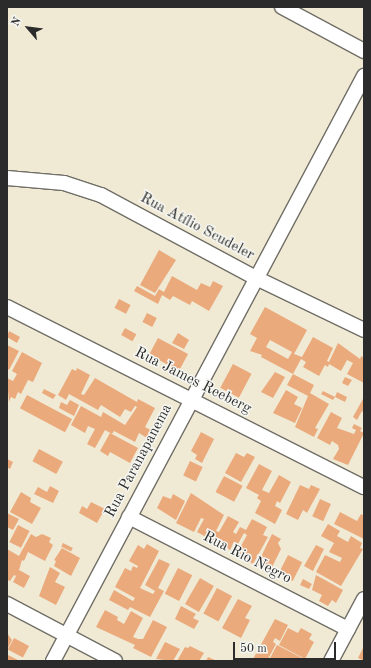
<!DOCTYPE html>
<html>
<head>
<meta charset="utf-8">
<style>
	body { margin:0 }
	#map { position:relative; width:371px; height:668px; overflow:hidden; background:#f0ead5; font-family:"Old Standard TT",serif }
	div>[style] { position:absolute }
	[style*='--x'] { left:calc(var(--x)*1px); top:calc(var(--y)*1px); width:calc(var(--w)*1px); rotate:calc(var(--a)*1deg) }
	.building>* { inset:0; background:#eaaa7c; transform-origin:0 0 }
	.roads { filter:drop-shadow(1px 0 #706e66) drop-shadow(-1px 0 #706e66) drop-shadow(0 1px #706e66) drop-shadow(0 -1px #706e66) }
	.minor>* { height:14px; margin:-7px; padding:0 7px; transform-origin:7px; border-radius:7px; background:#fff }
	span { translate:-50% -50%; white-space:nowrap; text-align:center; line-height:1.15; -webkit-text-stroke:3px #f6f6f2; paint-order:stroke }
	.street-label { font-size:15px; color:#2b2b2b }
	.frame { position:absolute; inset:0; border:8px solid #2b2b2b; pointer-events:none }
	.north { position:absolute; left:8px; top:8px; width:40px; height:40px; -webkit-text-stroke:3px #f6f6f2; paint-order:stroke; rotate:298deg; font-size:11px; font-weight:700; line-height:16px; text-align:center; color:#2b2b2b }
	.north::after { content:''; display:block; margin:auto; width:14px; height:18px; background:#2b2b2b; clip-path:polygon(50% 0,100% 100%,50% 72%,0 100%) }
	.scale { position:absolute; left:233px; top:642px; width:103px; height:18px; box-sizing:border-box; border:2px solid #2b2b2b; border-top:0; padding-left:5px; font-size:12px; line-height:14px; white-space:nowrap; color:#2b2b2b; -webkit-text-stroke:3px #f6f6f2; paint-order:stroke }
</style>
</head>
<body>
<div id="map">
	<div class="building">
		<div style="clip-path:polygon(159px 250px,176px 260px,155px 293px,140px 285px)"></div>
		<div style="clip-path:polygon(172px 276px,197px 290px,201px 283px,210px 287px,213px 281px,223px 286px,209px 311px,192px 301px,190px 305px,173px 296px,170px 300px,162px 295px,158px 304px,134px 291px,137px 286px,155px 296px,159px 289px,164px 292px)"></div>
		<div style="left:119px;top:299px;width:13px;height:10px;rotate:27deg"></div>
		<div style="clip-path:polygon(evenodd,265px 307px,307px 330px,294px 354px,302px 357px,313px 337px,333px 348px,327px 361px,329px 362px,338px 343px,360px 359px,361px 356px,364px 358px,364px 383px,347px 374px,353px 363px,347px 360px,341px 371px,329px 364px,328px 367px,325px 365px,319px 376px,303px 367px,306px 362px,301px 359px,293px 374px,261px 357px,262px 355px,250px 351px,257px 338px,250px 334px,265px 307px,270px 340px,292px 352px,288px 359px,266px 347px,270px 340px)"></div>
		<div style="left:147px;top:313px;width:11px;height:10px;rotate:27deg"></div>
		<div style="left:125px;top:328px;width:13px;height:8px;rotate:29deg"></div>
		<div style="clip-path:polygon(9px 331px,20px 337px,17px 343px,7px 337px)"></div>
		<div style="clip-path:polygon(178px 333px,189px 340px,184px 349px,172px 343px)"></div>
		<div style="left:158px;top:338px;width:34px;height:19px;rotate:28deg"></div>
		<div style="clip-path:polygon(7px 345px,19px 351px,9px 370px,7px 368px)"></div>
		<div style="clip-path:polygon(22px 352px,42px 363px,33px 382px,28px 380px,21px 394px,18px 392px,15px 399px,11px 397px,9px 402px,7px 378px,13px 381px,17px 374px,12px 371px)"></div>
		<div style="left:233px;top:364px;width:21px;height:27px;rotate:28deg"></div>
		<div style="clip-path:polygon(77px 368px,90px 375px,81px 394px,84px 395px,95px 378px,137px 402px,138px 399px,155px 408px,145px 427px,154px 432px,150px 440px,139px 433px,135px 442px,114px 431px,112px 434px,105px 430px,95px 448px,87px 444px,95px 429px,88px 426px,85px 433px,71px 425px,81px 406px,101px 417px,103px 412px,125px 425px,137px 407px,135px 406px,131px 412px,125px 409px,120px 417px,101px 405px,98px 410px,69px 394px,66px 400px,58px 395px,72px 369px,76px 371px)"></div>
		<div style="clip-path:polygon(275px 372px,285px 377px,273px 398px,261px 392px)"></div>
		<div style="clip-path:polygon(293px 374px,314px 385px,310px 393px,329px 404px,315px 428px,318px 429px,314px 437px,295px 427px,308px 396px,287px 385px)"></div>
		<div style="clip-path:polygon(345px 377px,352px 380px,348px 386px,342px 383px)"></div>
		<div style="clip-path:polygon(44px 389px,56px 395px,53px 399px,42px 393px)"></div>
		<div style="clip-path:polygon(286px 390px,298px 397px,294px 404px,302px 408px,295px 423px,273px 413px)"></div>
		<div style="clip-path:polygon(323px 391px,335px 397px,337px 392px,347px 397px,345px 402px,335px 397px,333px 400px,321px 394px)"></div>
		<div style="left:27px;top:395px;width:51px;height:15px;rotate:28deg"></div>
		<div style="clip-path:polygon(364px 397px,364px 413px,362px 411px,357px 420px,353px 417px)"></div>
		<div style="clip-path:polygon(70px 400px,79px 405px,74px 416px,59px 408px,61px 402px,67px 405px)"></div>
		<div style="clip-path:polygon(331px 412px,342px 418px,337px 428px,354px 434px,356px 430px,352px 428px,354px 424px,362px 428px,360px 431px,364px 433px,348px 465px,333px 459px,339px 449px,338px 445px,332px 441px,330px 445px,317px 438px)"></div>
		<div style="clip-path:polygon(201px 432px,214px 439px,202px 463px,195px 459px,197px 455px,191px 451px)"></div>
		<div style="clip-path:polygon(110px 433px,138px 448px,130px 463px,110px 452px,108px 456px,100px 451px)"></div>
		<div style="left:39px;top:449px;width:27px;height:14px;rotate:28deg"></div>
		<div style="clip-path:polygon(236px 453px,244px 457px,247px 453px,255px 457px,241px 482px,225px 473px)"></div>
		<div style="clip-path:polygon(7px 459px,13px 462px,10px 469px,7px 467px)"></div>
		<div style="left:190px;top:461px;width:14px;height:16px;rotate:25deg"></div>
		<div style="clip-path:polygon(259px 464px,272px 471px,262px 490px,269px 493px,279px 475px,291px 482px,280px 503px,277px 501px,275px 506px,282px 510px,275px 524px,255px 513px,261px 501px,257px 498px,259px 495px,246px 488px)"></div>
		<div style="left:224px;top:476px;width:21px;height:18px;rotate:28deg"></div>
		<div style="clip-path:polygon(300px 485px,309px 489px,311px 485px,320px 489px,307px 513px,303px 510px,298px 520px,286px 514px)"></div>
		<div style="clip-path:polygon(50px 486px,59px 491px,53px 503px,34px 494px,38px 487px,47px 492px)"></div>
		<div style="clip-path:polygon(21px 492px,31px 498px,30px 502px,41px 508px,32px 524px,10px 512px)"></div>
		<div style="clip-path:polygon(191px 493px,224px 515px,216px 531px,219px 532px,228px 516px,239px 522px,233px 532px,236px 534px,240px 527px,246px 530px,252px 519px,267px 527px,263px 535px,268px 537px,253px 564px,237px 553px,247px 535px,244px 533px,238px 544px,234px 542px,230px 550px,197px 532px,204px 519px,201px 518px,194px 532px,176px 523px)"></div>
		<div style="clip-path:polygon(173px 494px,185px 501px,176px 520px,157px 508px,163px 496px,171px 499px)"></div>
		<div style="left:320px;top:499px;width:12px;height:19px;rotate:24deg"></div>
		<div style="clip-path:polygon(91px 502px,105px 509px,97px 523px,79px 513px,82px 506px,87px 509px)"></div>
		<div style="clip-path:polygon(340px 512px,357px 521px,361px 514px,364px 516px,364px 539px,334px 524px)"></div>
		<div style="clip-path:polygon(7px 513px,19px 519px,13px 530px,7px 527px)"></div>
		<div style="clip-path:polygon(328px 524px,340px 531px,337px 536px,348px 542px,351px 536px,362px 543px,360px 548px,363px 549px,341px 586px,316px 572px,325px 555px,340px 562px,342px 558px,329px 552px,334px 543px,321px 536px)"></div>
		<div style="left:18px;top:525px;width:13px;height:19px;rotate:27deg"></div>
		<div style="clip-path:polygon(31px 534px,36px 537px,42px 534px,51px 538px,49px 542px,53px 545px,45px 561px,28px 552px,24px 561px,22px 560px,19px 570px,30px 576px,24px 588px,13px 582px,16px 576px,14px 575px,10px 581px,7px 580px,7px 549px,19px 556px)"></div>
		<div style="clip-path:polygon(272px 534px,281px 539px,278px 543px,281px 549px,270px 571px,257px 565px)"></div>
		<div style="left:63px;top:543px;width:11px;height:4px;rotate:27deg"></div>
		<div style="clip-path:polygon(147px 544px,159px 551px,140px 588px,153px 594px,155px 591px,145px 585px,159px 559px,170px 564px,158px 588px,164px 591px,150px 617px,130px 607px,128px 610px,109px 600px,114px 590px,133px 601px,135px 598px,115px 587px,125px 568px,131px 571px,133px 566px,137px 568px,138px 566px,129px 561px,138px 545px,144px 549px)"></div>
		<div style="clip-path:polygon(316px 545px,324px 549px,313px 571px,304px 566px)"></div>
		<div style="clip-path:polygon(62px 548px,80px 558px,71px 576px,54px 566px,56px 561px,54px 560px)"></div>
		<div style="left:288px;top:555px;width:16px;height:21px;rotate:27deg"></div>
		<div style="clip-path:polygon(50px 567px,60px 573px,55px 582px,65px 587px,56px 605px,39px 596px)"></div>
		<div style="left:178px;top:568px;width:16px;height:29px;rotate:27deg"></div>
		<div style="clip-path:polygon(316px 575px,343px 590px,336px 603px,332px 600px,328px 606px,319px 601px,322px 595px,312px 590px)"></div>
		<div style="left:200px;top:578px;width:16px;height:30px;rotate:30deg"></div>
		<div style="clip-path:polygon(303px 579px,312px 584px,309px 589px,300px 585px)"></div>
		<div style="left:217px;top:588px;width:17px;height:29px;rotate:28deg"></div>
		<div style="clip-path:polygon(238px 599px,252px 606px,245px 618px,250px 620px,241px 638px,222px 628px)"></div>
		<div style="clip-path:polygon(181px 606px,196px 614px,193px 618px,199px 621px,194px 629px,175px 619px)"></div>
		<div style="clip-path:polygon(105px 610px,118px 617px,117px 620px,124px 624px,131px 611px,143px 618px,133px 637px,138px 639px,143px 639px,153px 620px,167px 627px,151px 657px,133px 648px,135px 645px,96px 627px)"></div>
		<div style="clip-path:polygon(275px 619px,288px 625px,280px 641px,275px 638px,273px 642px,276px 644px,267px 661px,252px 661px)"></div>
		<div style="clip-path:polygon(288px 628px,298px 633px,301px 628px,312px 634px,309px 639px,314px 642px,305px 659px,279px 645px)"></div>
		<div style="clip-path:polygon(7px 633px,12px 640px,7px 650px)"></div>
		<div style="left:14px;top:638px;width:17px;height:13px;rotate:28deg"></div>
		<div style="clip-path:polygon(165px 642px,180px 649px,173px 661px,156px 659px)"></div>
		<div style="clip-path:polygon(277px 645px,306px 660px,305px 661px,269px 660px)"></div>
		<div style="clip-path:polygon(190px 646px,204px 653px,199px 661px,177px 661px,185px 647px,188px 648px)"></div>
		<div style="clip-path:polygon(364px 646px,364px 661px,358px 658px)"></div>
		<div style="clip-path:polygon(8px 655px,20px 661px,7px 661px)"></div>
		<div style="clip-path:polygon(208px 657px,217px 661px,206px 661px)"></div>
	</div>
	<div class="roads">
		<div class="minor">
			<div style="--x:282;--y:7;--w:93;--a:28.2"></div>
			<div style="--x:7;--y:178;--w:57;--a:5"></div>
			<div style="--x:64;--y:183;--w:39;--a:18"></div>
			<div style="--x:101;--y:195;--w:176;--a:28.2"></div>
			<div style="--x:256;--y:278;--w:120;--a:25.7"></div>
			<div style="--x:7;--y:307;--w:400;--a:26.8"></div>
			<div style="--x:129;--y:517;--w:246;--a:27.1"></div>
			<div style="--x:7;--y:604;--w:122;--a:27.8"></div>
			<div style="--x:53;--y:661;--w:663;--a:-62"></div>
			<div style="--x:331;--y:661;--w:70;--a:-62"></div>
		</div>
	</div>
	<div class="street-label">
		<span style="left:197px;top:227px;rotate:28deg">Rua Atílio Scudeler</span>
		<span style="left:193px;top:381px;rotate:27deg">Rua James Reeberg</span>
		<span style="left:139px;top:461px;rotate:-62deg">Rua Paranapanema</span>
		<span style="left:247px;top:558px;rotate:27deg">Rua Rio Negro</span>
	</div>
	<div class="frame"></div>
	<div class="north">N</div>
	<div class="scale">50 m</div>
</div>
</body>
</html>
